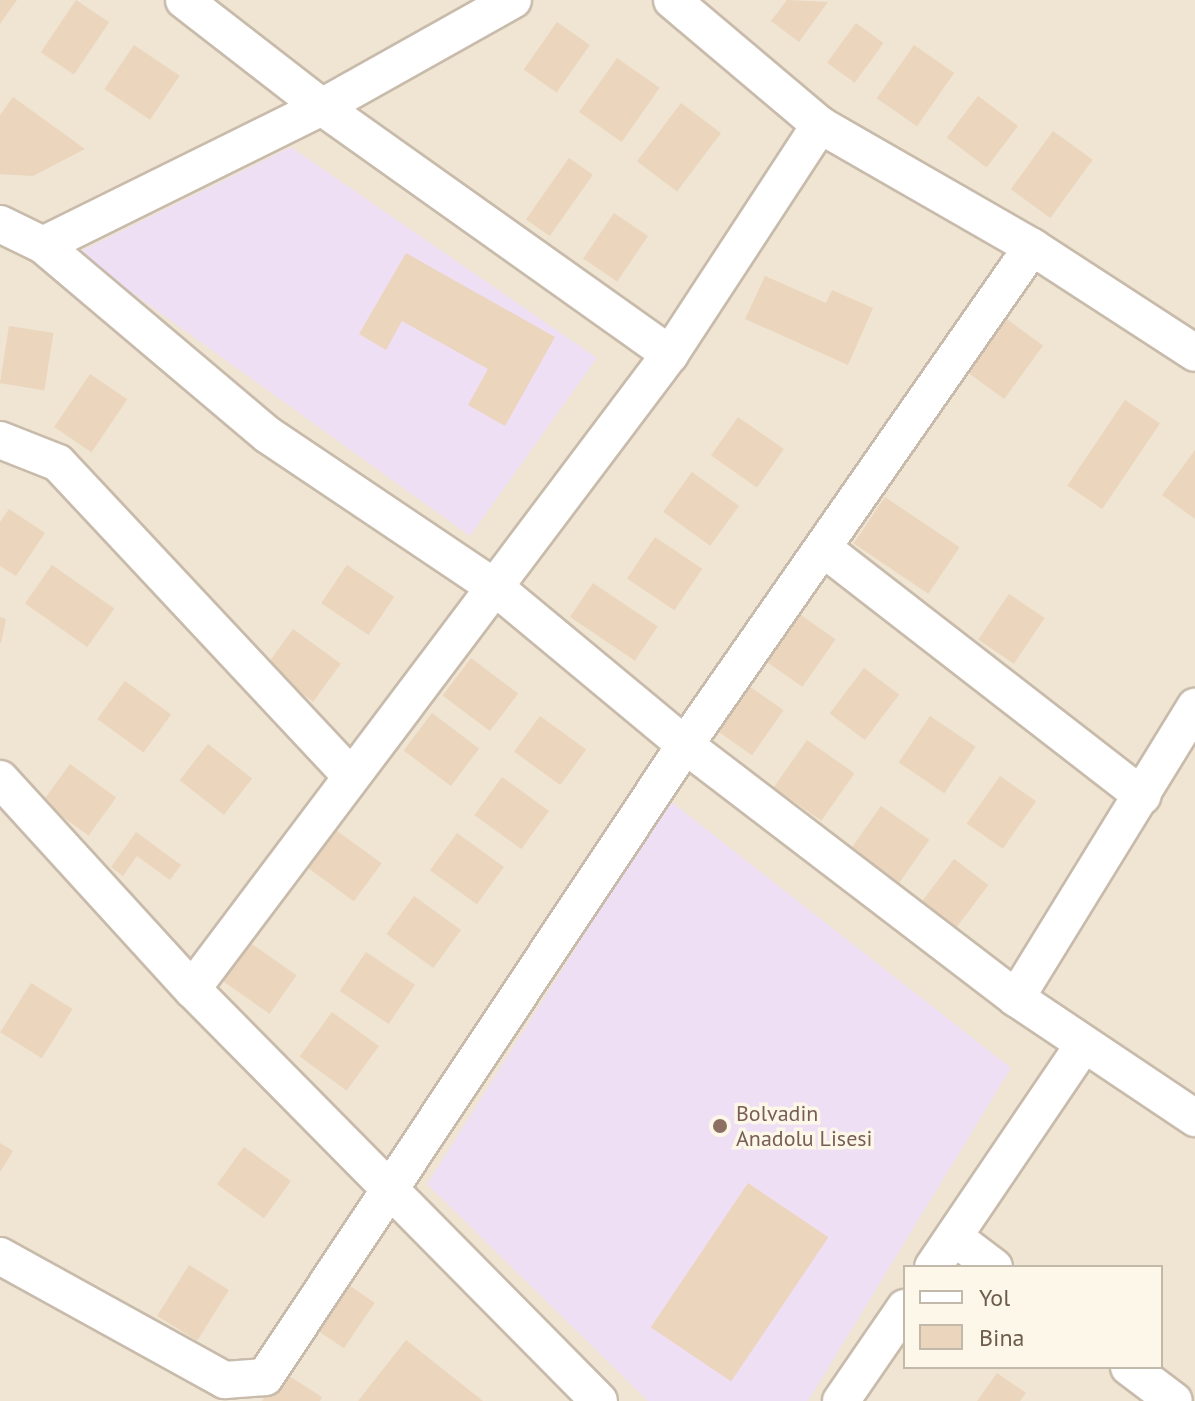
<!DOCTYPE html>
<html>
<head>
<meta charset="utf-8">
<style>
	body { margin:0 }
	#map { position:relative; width:1195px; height:1401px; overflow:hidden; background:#f9f3e2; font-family:"PT Sans",sans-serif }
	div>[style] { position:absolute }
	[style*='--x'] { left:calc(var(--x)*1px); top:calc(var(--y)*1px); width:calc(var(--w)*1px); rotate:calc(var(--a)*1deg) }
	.residential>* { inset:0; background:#efe5d2 }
	.education>* { inset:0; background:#efdff5 }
	.building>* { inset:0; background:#ebd5bd; transform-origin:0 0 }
	.roads { filter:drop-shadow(2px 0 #c8bbab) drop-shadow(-2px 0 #c8bbab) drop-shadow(0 2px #c8bbab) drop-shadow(0 -2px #c8bbab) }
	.minor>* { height:36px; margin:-18px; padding:0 18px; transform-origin:18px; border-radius:18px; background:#fff }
	.dots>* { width:22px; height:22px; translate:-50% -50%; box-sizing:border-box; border:4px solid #fcf7e8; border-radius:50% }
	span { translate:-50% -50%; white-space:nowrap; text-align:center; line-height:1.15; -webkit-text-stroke:7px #fcf7e8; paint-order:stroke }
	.education-label { font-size:22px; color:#785e54 }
	.left { translate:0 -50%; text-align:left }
	.legend { position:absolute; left:903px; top:1265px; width:260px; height:104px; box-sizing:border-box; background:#fcf7e8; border:2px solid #c3b9aa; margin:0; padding:10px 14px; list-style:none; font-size:24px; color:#6d5c4c }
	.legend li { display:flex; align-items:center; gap:16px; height:40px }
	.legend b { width:40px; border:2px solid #c3b9aa }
</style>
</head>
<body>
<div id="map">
	<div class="residential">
		<div style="clip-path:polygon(evenodd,0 0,1195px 0,1195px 1401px,0 1401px,0 0,905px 1267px,1161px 1267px,1161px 1367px,905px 1367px,905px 1267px)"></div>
	</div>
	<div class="education">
		<div style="clip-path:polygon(291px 147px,597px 358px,470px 536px,77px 253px)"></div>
		<div style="clip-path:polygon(669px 800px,1011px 1068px,808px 1401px,648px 1401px,427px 1184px)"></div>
	</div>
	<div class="building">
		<div style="clip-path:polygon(0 0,17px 0,0 24px)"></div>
		<div style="left:76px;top:0;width:40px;height:63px;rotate:34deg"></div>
		<div style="clip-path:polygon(787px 0,828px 2px,799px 42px,771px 21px)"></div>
		<div style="left:557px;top:22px;width:40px;height:58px;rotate:35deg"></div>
		<div style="left:856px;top:23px;width:34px;height:49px;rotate:36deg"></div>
		<div style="left:134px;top:45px;width:55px;height:53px;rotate:34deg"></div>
		<div style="left:914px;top:45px;width:49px;height:65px;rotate:35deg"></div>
		<div style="left:617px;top:58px;width:52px;height:66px;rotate:35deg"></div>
		<div style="left:978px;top:96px;width:50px;height:52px;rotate:37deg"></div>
		<div style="clip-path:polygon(13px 97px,85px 149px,33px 176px,0 174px,0 115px)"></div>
		<div style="left:681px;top:103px;width:50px;height:73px;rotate:37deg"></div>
		<div style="left:1053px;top:131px;width:49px;height:72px;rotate:36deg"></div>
		<div style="left:569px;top:158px;width:29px;height:75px;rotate:35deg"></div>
		<div style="left:614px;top:213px;width:41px;height:55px;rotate:34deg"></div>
		<div style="clip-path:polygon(406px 253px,555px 337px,505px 426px,468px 405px,488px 369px,402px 321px,386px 350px,359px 334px)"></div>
		<div style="clip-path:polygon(765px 276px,826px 303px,832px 290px,873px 308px,848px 365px,745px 319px)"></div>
		<div style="left:1001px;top:315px;width:52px;height:66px;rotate:36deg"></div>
		<div style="left:9px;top:326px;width:45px;height:58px;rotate:9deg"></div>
		<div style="left:90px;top:374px;width:45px;height:64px;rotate:34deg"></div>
		<div style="left:1125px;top:400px;width:42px;height:103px;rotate:34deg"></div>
		<div style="left:738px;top:417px;width:56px;height:47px;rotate:35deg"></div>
		<div style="clip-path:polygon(1195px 450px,1195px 519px,1162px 495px)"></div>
		<div style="left:692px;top:472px;width:58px;height:49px;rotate:36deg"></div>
		<div style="left:885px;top:497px;width:90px;height:56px;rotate:34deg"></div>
		<div style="clip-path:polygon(9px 509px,45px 533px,16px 576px,0 566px,0 522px)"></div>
		<div style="left:655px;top:537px;width:57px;height:50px;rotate:34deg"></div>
		<div style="left:52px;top:565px;width:76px;height:47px;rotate:35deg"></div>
		<div style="left:347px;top:565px;width:57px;height:46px;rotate:34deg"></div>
		<div style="left:593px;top:583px;width:78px;height:41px;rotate:34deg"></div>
		<div style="left:1009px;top:594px;width:43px;height:55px;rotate:34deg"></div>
		<div style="left:788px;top:606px;width:58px;height:58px;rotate:35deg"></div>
		<div style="clip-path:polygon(0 617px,6px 619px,1px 643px,0 643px)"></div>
		<div style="left:293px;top:629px;width:59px;height:47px;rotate:36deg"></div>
		<div style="left:471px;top:658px;width:59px;height:47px;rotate:37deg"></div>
		<div style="left:864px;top:668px;width:44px;height:57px;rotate:37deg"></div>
		<div style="left:736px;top:677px;width:58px;height:55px;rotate:35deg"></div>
		<div style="left:125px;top:681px;width:57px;height:47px;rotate:36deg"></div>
		<div style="left:432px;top:713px;width:59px;height:47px;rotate:37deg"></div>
		<div style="left:540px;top:716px;width:57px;height:44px;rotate:36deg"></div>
		<div style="left:930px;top:716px;width:55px;height:56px;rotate:34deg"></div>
		<div style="left:807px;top:740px;width:58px;height:58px;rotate:35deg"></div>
		<div style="left:208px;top:744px;width:56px;height:46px;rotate:38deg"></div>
		<div style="left:70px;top:764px;width:57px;height:47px;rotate:36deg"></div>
		<div style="left:1000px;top:776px;width:44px;height:58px;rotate:35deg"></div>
		<div style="left:502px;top:777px;width:58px;height:47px;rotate:36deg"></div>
		<div style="left:881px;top:806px;width:59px;height:55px;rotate:35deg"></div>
		<div style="left:333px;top:828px;width:60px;height:47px;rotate:36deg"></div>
		<div style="clip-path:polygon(136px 832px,181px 865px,170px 880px,137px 856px,123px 876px,111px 867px)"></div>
		<div style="left:457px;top:833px;width:58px;height:46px;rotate:36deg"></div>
		<div style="left:954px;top:859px;width:43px;height:57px;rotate:37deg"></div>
		<div style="left:414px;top:896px;width:58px;height:47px;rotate:36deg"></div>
		<div style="left:249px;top:942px;width:58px;height:47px;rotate:35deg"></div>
		<div style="left:366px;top:952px;width:59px;height:47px;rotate:34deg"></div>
		<div style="left:31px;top:983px;width:49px;height:58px;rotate:32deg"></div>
		<div style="left:332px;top:1012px;width:58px;height:55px;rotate:36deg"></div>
		<div style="clip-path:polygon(0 1143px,13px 1151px,0 1172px)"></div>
		<div style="left:244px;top:1147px;width:58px;height:46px;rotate:36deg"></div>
		<div style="left:748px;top:1183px;width:97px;height:174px;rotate:34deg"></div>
		<div style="left:189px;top:1265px;width:47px;height:60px;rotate:32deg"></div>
		<div style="left:344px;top:1282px;width:37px;height:55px;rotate:34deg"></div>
		<div style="clip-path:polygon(406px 1340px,483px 1401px,358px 1401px)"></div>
		<div style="clip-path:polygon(281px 1371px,322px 1397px,320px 1401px,262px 1401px)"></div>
		<div style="clip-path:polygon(997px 1373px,1026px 1393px,1020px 1401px,977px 1401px)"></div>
	</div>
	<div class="roads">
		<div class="minor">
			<div style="--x:184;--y:0;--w:175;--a:37.8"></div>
			<div style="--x:322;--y:107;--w:427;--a:35.4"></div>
			<div style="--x:672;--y:0;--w:194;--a:40.2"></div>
			<div style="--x:820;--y:125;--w:245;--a:29.9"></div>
			<div style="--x:1032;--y:247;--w:194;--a:33"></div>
			<div style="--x:0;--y:224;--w:48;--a:26"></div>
			<div style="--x:43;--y:245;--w:311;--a:-26.3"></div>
			<div style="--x:322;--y:107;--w:219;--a:-29.3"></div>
			<div style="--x:43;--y:245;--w:294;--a:40.2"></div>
			<div style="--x:268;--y:435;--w:275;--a:33.9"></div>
			<div style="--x:496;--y:588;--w:246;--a:39.7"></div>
			<div style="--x:685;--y:745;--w:417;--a:37.4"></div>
			<div style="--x:1016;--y:998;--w:216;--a:33.8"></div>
			<div style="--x:0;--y:440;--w:62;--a:21.6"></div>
			<div style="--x:58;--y:463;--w:427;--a:46.9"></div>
			<div style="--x:824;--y:549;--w:403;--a:37.8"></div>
			<div style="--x:0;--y:779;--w:285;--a:47.6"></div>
			<div style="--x:192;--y:989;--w:579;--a:45.35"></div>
			<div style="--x:192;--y:989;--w:795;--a:-53.03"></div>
			<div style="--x:670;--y:354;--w:274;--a:-56.8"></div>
			<div style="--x:1016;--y:998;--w:342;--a:-58.4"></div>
			<div style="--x:954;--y:1237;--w:50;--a:36.9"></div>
			<div style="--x:0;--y:1256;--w:257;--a:28.9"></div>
			<div style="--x:225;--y:1380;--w:40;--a:-4.3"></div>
			<div style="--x:265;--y:1377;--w:759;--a:-56.39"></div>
			<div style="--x:685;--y:745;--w:607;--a:-55.13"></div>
			<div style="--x:933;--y:1267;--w:269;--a:-55.9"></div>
			<div style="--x:1129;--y:1367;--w:56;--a:37.1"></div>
			<div style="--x:841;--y:1401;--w:113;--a:-55.5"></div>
		</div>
	</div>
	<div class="dots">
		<div style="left:720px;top:1126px;background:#8d6e63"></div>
	</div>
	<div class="education-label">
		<span class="left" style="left:736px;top:1126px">Bolvadin<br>Anadolu Lisesi</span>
	</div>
	<ul class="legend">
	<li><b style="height:10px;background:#fff"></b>Yol</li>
	<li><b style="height:22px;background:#ebd5bd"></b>Bina</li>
	</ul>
</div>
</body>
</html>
